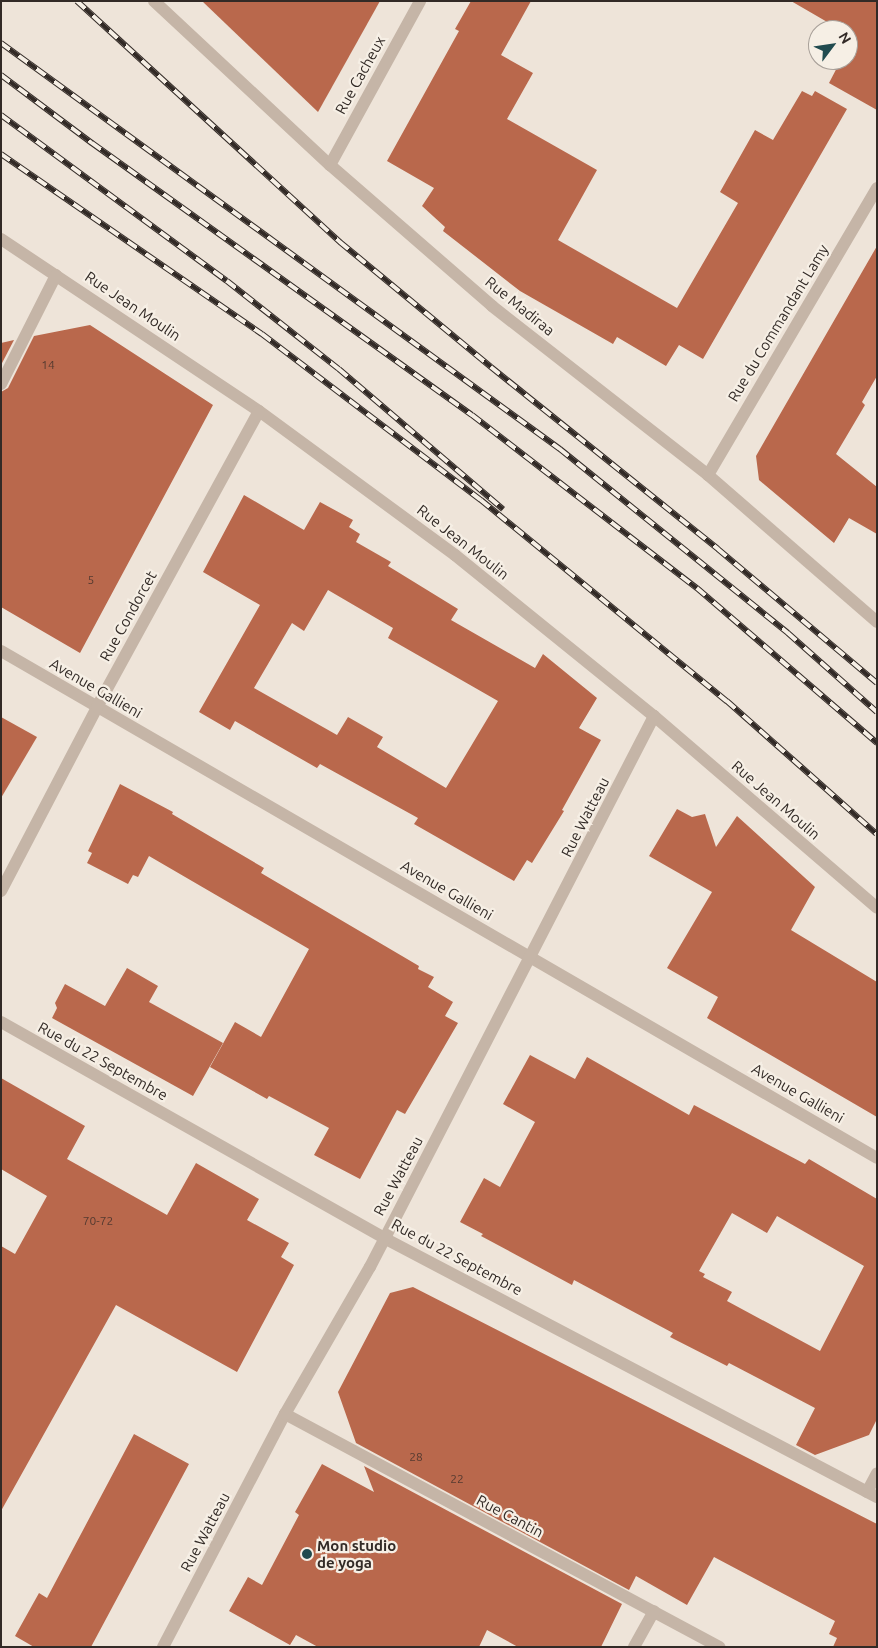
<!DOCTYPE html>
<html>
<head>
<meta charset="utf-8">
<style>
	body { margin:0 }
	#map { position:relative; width:878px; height:1648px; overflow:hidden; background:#eee4d9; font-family:Ubuntu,sans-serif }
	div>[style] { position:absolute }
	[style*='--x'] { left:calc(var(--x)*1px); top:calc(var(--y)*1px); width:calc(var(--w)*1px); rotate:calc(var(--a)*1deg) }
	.building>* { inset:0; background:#b9684c }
	.minor>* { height:12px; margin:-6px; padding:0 6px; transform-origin:6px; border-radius:6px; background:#c5b5a7 }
	.rail>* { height:5.5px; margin-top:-2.75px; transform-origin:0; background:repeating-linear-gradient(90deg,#f6efe5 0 11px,#322a26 0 22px); box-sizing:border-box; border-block:1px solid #322a26 }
	.dots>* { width:14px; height:14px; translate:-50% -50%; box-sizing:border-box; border:2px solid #f6efe5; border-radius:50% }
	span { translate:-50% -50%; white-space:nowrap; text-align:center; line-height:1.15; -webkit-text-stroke:4.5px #f6efe5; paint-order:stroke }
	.number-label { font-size:12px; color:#543a30 }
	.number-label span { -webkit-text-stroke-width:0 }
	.street-label { font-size:15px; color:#322a26 }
	.poi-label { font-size:15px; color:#322a26; font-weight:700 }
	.left { translate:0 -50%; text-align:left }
	.frame { position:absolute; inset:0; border:2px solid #322a26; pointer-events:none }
	.north { position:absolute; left:808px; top:20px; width:50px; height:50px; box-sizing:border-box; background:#f6efe5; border:1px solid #a8a099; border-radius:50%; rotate:59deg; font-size:14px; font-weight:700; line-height:20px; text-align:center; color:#322a26 }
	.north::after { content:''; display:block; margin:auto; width:18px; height:22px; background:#214b4f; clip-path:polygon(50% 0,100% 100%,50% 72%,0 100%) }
</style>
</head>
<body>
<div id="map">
	<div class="building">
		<div style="clip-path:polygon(202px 1px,380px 1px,318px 112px)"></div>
		<div style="clip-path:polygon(471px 1px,531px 1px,501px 55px,533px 73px,507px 119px,597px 170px,558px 240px,677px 308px,738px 203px,720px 192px,755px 130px,773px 140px,802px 91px,812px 96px,815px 91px,847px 109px,703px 359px,679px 345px,666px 366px,617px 337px,613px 344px,520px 291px,443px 231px,445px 227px,422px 206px,434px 188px,387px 161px,459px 31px,455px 29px)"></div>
		<div style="clip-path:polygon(791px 1px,877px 1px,877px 110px,829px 83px,841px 60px,848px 60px,848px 47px,853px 37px,848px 34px,848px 30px,841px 30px)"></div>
		<div style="clip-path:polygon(877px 246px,877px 376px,862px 402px,865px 405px,836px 454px,877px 487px,877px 534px,849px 518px,834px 543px,759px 480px,756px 456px)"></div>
		<div style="clip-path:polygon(90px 325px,213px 405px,80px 653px,1px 607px,1px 392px,8px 388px,34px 336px)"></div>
		<div style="clip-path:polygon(14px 340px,1px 365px,1px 343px)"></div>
		<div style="clip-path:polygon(evenodd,244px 495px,304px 530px,320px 502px,353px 520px,349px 527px,360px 534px,356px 542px,391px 562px,388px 566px,458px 609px,451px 620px,535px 668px,543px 654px,597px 698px,579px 728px,601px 740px,562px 810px,564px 811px,532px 863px,527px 860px,514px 881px,414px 824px,418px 818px,320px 764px,317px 768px,235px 721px,230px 730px,199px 712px,260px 605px,203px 572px,244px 495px,328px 590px,393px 628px,388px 638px,498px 701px,446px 788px,377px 747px,383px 737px,348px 717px,337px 735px,254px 688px,292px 623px,304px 631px,328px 590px)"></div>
		<div style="clip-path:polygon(1px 717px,37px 737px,1px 798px)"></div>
		<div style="clip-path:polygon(120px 784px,173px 812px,172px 814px,264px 868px,261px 873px,419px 966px,418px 969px,434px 977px,428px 987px,453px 1002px,445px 1016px,458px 1023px,405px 1114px,397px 1110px,360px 1179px,314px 1155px,329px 1128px,269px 1096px,267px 1099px,210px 1067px,235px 1022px,261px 1037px,309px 949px,149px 856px,138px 877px,133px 875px,128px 884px,87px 863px,92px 853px,88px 851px)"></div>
		<div style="clip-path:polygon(677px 809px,692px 817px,705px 814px,716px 847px,737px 816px,815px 887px,791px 930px,877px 982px,877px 1117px,707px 1018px,718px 997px,667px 968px,712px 892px,649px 856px)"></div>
		<div style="clip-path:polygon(127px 968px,158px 986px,149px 1002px,223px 1043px,193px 1096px,52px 1018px,57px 1008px,55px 1003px,65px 984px,105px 1006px)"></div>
		<div style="clip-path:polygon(evenodd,530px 1055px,575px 1079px,587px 1057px,689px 1115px,694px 1105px,805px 1164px,809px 1159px,877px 1199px,877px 1419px,869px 1435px,815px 1455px,796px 1445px,815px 1408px,729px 1363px,727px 1366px,670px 1337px,673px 1333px,574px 1280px,572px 1285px,481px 1236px,483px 1234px,460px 1222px,484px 1178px,500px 1187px,535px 1122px,503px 1104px,530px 1055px,732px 1213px,767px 1233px,777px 1216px,864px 1266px,820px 1351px,727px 1301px,732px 1292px,703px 1277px,705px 1274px,699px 1271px,732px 1213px)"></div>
		<div style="clip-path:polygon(1px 1078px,85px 1126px,67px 1159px,167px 1215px,196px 1163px,259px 1199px,247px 1220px,289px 1243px,281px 1257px,294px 1265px,237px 1372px,116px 1305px,1px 1511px,1px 1246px,15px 1254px,47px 1196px,1px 1169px)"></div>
		<div style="clip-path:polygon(413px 1287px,877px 1524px,877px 1647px,833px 1647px,837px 1638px,829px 1634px,835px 1621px,714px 1557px,687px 1605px,636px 1576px,629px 1590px,356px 1443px,338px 1392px,390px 1293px)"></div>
		<div style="clip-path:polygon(134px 1434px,189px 1464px,91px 1647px,34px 1647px,15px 1636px,39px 1593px,47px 1598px)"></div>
		<div style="clip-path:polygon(322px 1464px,374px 1492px,364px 1466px,622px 1604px,601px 1647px,518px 1647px,487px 1630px,479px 1647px,318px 1647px,296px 1635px,290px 1645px,229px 1611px,248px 1577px,262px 1585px,299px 1515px,295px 1512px)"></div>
	</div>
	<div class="minor">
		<div style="--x:154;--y:1;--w:241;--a:43"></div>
		<div style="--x:330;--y:165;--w:215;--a:41"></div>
		<div style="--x:492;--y:306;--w:274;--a:38"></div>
		<div style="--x:708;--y:475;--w:224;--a:41"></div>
		<div style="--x:330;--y:165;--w:187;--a:-61.2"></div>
		<div style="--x:1;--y:239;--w:310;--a:33.7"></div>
		<div style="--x:259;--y:411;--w:243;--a:36.3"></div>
		<div style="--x:455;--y:555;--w:256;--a:39"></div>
		<div style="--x:654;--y:716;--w:294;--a:40.7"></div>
		<div style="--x:1;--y:384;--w:122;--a:-63.2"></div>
		<div style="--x:708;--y:475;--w:333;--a:-59.5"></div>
		<div style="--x:1;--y:651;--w:1012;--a:30.06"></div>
		<div style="--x:1;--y:891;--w:208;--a:-62.4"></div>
		<div style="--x:97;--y:707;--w:337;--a:-61.3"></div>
		<div style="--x:1;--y:1022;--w:440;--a:29.4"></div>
		<div style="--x:384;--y:1238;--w:557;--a:27.72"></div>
		<div style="--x:285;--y:1414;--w:493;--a:28.2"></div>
		<div style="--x:867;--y:1492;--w:21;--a:-62"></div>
		<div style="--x:163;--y:1647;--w:263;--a:-62.4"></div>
		<div style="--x:285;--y:1414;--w:170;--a:-60"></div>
		<div style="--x:370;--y:1267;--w:620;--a:-62.73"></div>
		<div style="--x:634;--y:1647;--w:41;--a:-60.9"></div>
	</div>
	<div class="rail">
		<div style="--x:77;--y:1;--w:357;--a:42.5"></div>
		<div style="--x:340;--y:242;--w:196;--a:39.6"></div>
		<div style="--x:491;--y:367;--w:291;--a:38.7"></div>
		<div style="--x:718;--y:549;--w:208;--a:40.1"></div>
		<div style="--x:1;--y:43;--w:691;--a:35.99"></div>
		<div style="--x:560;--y:449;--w:293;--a:38.9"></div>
		<div style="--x:788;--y:633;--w:119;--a:41.6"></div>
		<div style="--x:1;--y:75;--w:114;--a:36.8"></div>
		<div style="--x:92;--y:143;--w:467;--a:35.6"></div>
		<div style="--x:472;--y:415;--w:284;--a:37.6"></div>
		<div style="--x:697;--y:588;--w:238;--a:40.7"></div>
		<div style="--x:1;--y:115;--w:280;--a:36.3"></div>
		<div style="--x:227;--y:281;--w:142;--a:38.2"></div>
		<div style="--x:339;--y:369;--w:216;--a:40.5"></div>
		<div style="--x:1;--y:154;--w:317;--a:34.6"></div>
		<div style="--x:262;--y:334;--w:275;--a:37.2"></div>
		<div style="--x:481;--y:500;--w:318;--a:39.3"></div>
		<div style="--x:727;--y:701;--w:200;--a:41.6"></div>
	</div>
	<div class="dots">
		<div style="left:307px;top:1554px;background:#214b4f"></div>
	</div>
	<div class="number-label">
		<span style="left:48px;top:365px">14</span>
		<span style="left:91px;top:580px">5</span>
		<span style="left:98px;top:1221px">70-72</span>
		<span style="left:416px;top:1457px">28</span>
		<span style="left:457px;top:1479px">22</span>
	</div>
	<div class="street-label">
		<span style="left:360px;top:75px;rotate:-61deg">Rue Cacheux</span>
		<span style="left:133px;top:306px;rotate:34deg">Rue Jean Moulin</span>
		<span style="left:520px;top:306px;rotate:39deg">Rue Madiraa</span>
		<span style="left:778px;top:323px;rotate:-59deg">Rue du Commandant Lamy</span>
		<span style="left:463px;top:542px;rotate:38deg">Rue Jean Moulin</span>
		<span style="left:128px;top:616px;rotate:-61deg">Rue Condorcet</span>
		<span style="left:96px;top:688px;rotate:30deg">Avenue Gallieni</span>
		<span style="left:776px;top:800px;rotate:41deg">Rue Jean Moulin</span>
		<span style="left:585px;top:817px;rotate:-63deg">Rue Watteau</span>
		<span style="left:447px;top:890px;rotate:30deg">Avenue Gallieni</span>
		<span style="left:103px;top:1061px;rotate:29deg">Rue du 22 Septembre</span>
		<span style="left:798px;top:1093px;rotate:30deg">Avenue Gallieni</span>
		<span style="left:398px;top:1176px;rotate:-62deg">Rue Watteau</span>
		<span style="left:457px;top:1257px;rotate:28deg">Rue du 22 Septembre</span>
		<span style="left:510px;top:1516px;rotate:28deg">Rue Cantin</span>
		<span style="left:205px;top:1532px;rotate:-62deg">Rue Watteau</span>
	</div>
	<div class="poi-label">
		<span class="left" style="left:317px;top:1554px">Mon studio<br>de yoga</span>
	</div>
	<div class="frame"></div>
	<div class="north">N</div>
</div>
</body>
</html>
